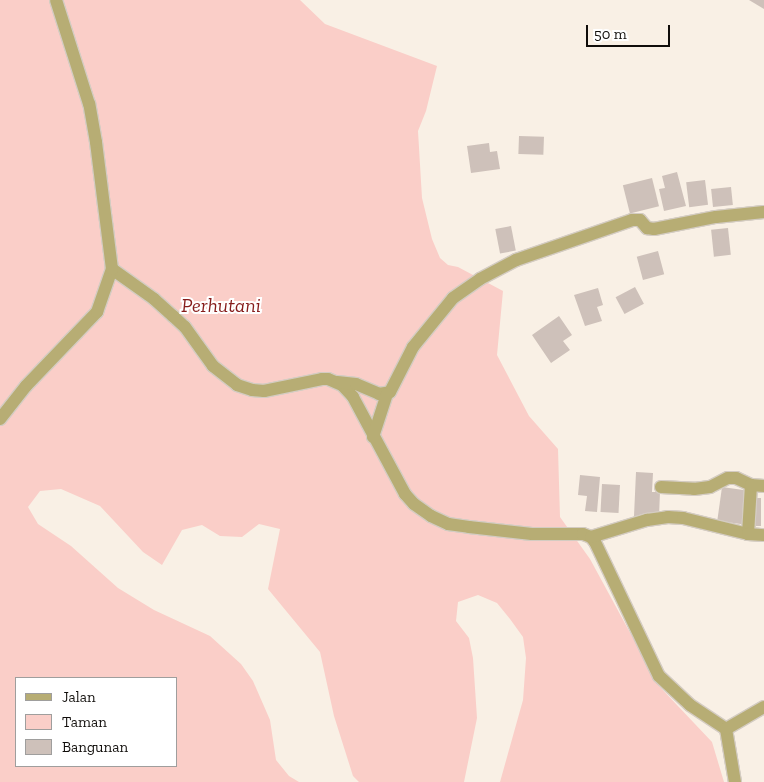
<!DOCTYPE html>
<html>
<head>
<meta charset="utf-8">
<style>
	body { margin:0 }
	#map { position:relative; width:764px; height:782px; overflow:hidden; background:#f9f0e5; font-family:"Zilla Slab",serif }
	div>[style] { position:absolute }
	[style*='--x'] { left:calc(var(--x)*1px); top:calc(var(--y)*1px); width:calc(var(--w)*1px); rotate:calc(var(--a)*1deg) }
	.green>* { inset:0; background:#facec8 }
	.building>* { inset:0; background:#cec1ba; transform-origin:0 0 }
	.roads { filter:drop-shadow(1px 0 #d4ccc2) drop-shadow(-1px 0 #d4ccc2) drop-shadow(0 1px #d4ccc2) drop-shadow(0 -1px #d4ccc2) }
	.minor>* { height:12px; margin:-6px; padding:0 6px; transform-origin:6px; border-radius:6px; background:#b7ad74 }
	span { translate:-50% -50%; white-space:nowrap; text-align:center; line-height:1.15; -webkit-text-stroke:4px #fff; paint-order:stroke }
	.park-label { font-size:20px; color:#861c1b; font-style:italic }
	.legend { position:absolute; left:15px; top:677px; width:162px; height:90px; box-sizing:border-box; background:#fff; border:1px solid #9f9e9d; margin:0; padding:6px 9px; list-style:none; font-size:15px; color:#100d0a }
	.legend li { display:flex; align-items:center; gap:10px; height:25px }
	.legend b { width:25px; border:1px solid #9f9e9d }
	.scale { position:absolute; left:586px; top:25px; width:84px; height:22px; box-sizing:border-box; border:2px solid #100d0a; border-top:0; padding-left:6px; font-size:15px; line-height:18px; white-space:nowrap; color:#100d0a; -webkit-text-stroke:4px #fff; paint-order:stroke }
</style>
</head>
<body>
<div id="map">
	<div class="green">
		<div style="clip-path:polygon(evenodd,0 0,300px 0,325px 24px,437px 66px,426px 111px,418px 131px,422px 198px,432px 239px,440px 258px,448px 265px,458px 267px,503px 291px,497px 355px,529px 416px,558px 449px,560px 517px,590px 559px,659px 686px,712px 742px,724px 782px,500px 782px,523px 700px,526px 658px,523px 637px,510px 619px,497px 603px,478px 595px,458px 602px,456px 621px,469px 638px,473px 658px,477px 718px,464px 782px,359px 782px,353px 776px,334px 716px,320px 652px,268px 589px,280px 529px,259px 524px,242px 537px,220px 536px,202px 525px,182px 530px,162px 565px,143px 552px,100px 506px,61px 489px,40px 491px,28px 507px,38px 524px,71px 546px,118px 588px,154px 610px,210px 636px,241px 664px,253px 681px,270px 720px,276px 760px,289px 776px,299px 782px,0 782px,0 0,16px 678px,176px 678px,176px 766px,16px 766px,16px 678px)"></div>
	</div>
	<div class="building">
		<div style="clip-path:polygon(749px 0,764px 0,764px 9px)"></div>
		<div style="left:519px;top:136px;width:25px;height:18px;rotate:2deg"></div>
		<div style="clip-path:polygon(489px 143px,490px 152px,497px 151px,500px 169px,471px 173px,467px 146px)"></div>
		<div style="clip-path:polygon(677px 172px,686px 206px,664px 211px,659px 189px,665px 188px,662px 176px)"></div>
		<div style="left:652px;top:178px;width:29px;height:30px;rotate:76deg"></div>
		<div style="left:705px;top:180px;width:25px;height:19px;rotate:83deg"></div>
		<div style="left:731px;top:187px;width:18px;height:20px;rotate:84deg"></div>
		<div style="left:511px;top:226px;width:25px;height:16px;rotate:79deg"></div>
		<div style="left:728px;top:228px;width:27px;height:17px;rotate:84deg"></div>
		<div style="left:658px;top:251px;width:24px;height:22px;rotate:75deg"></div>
		<div style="left:635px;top:287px;width:19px;height:22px;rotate:62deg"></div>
		<div style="clip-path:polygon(598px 288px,603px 305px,597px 307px,602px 321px,585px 326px,574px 295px)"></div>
		<div style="clip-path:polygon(559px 316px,572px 335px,563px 341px,570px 350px,551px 363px,532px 335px)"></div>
		<div style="clip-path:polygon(636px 472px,653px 473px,652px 492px,660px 492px,659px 517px,634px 516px)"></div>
		<div style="clip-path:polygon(580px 475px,600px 477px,597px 512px,585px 511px,587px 496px,578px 495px)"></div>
		<div style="left:602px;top:484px;width:18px;height:28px;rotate:3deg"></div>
		<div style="left:722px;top:487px;width:27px;height:34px;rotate:8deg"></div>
		<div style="left:751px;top:498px;width:10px;height:28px"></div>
	</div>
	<div class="roads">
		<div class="minor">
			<div style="--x:112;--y:269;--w:52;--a:35.5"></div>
			<div style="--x:154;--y:299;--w:25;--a:42"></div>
			<div style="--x:173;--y:316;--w:16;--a:43"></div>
			<div style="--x:185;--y:327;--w:48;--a:54.3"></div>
			<div style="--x:213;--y:366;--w:31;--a:38"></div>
			<div style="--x:237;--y:385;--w:16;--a:18"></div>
			<div style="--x:252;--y:390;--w:12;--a:5"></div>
			<div style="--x:264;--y:391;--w:59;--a:-11.7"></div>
			<div style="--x:322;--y:379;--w:6;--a:0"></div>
			<div style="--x:328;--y:379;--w:15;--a:23"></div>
			<div style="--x:342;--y:385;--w:16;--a:47"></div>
			<div style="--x:353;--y:397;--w:110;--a:61.8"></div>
			<div style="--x:405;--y:494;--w:13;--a:48"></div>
			<div style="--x:414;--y:504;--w:21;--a:35"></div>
			<div style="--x:431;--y:516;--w:19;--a:25"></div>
			<div style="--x:448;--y:524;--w:21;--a:8"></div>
			<div style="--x:469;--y:527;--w:63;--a:6.3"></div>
			<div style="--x:532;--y:534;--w:51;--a:0"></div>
			<div style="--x:583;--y:534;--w:9;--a:21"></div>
			<div style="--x:591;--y:537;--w:6;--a:51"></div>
			<div style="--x:595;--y:542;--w:148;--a:64.5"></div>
			<div style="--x:659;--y:676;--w:42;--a:43.1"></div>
			<div style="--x:690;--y:705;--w:43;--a:33.7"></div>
			<div style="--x:726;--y:729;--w:54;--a:80.4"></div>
			<div style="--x:337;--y:382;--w:19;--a:6"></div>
			<div style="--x:356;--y:384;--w:25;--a:23"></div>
			<div style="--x:379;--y:394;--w:11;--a:-10"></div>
			<div style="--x:390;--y:392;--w:51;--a:-62.9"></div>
			<div style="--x:413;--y:347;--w:63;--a:-50.8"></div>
			<div style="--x:453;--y:298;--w:33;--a:-35"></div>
			<div style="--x:480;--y:279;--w:41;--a:-27.8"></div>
			<div style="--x:516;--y:260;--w:123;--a:-19"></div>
			<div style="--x:632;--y:220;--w:8;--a:0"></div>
			<div style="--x:640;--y:220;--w:11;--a:49"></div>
			<div style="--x:647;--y:228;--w:7;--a:8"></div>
			<div style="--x:654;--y:229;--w:63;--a:-11"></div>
			<div style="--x:716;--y:217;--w:48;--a:-5.9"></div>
			<div style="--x:0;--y:419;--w:42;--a:-51.8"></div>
			<div style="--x:26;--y:386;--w:103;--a:-46.2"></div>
			<div style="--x:97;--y:312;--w:46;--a:-70.8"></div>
			<div style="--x:112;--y:269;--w:128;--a:-97.2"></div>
			<div style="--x:96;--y:142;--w:39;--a:-100"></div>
			<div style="--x:89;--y:104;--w:109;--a:-107.6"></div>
			<div style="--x:373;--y:437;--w:45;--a:-72"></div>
			<div style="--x:661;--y:487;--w:33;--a:3"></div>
			<div style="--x:694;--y:489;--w:16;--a:-7"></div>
			<div style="--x:710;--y:487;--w:20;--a:-27"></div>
			<div style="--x:728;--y:478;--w:8;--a:0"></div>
			<div style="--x:736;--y:478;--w:17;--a:25"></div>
			<div style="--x:748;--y:534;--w:49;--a:-86.5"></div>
			<div style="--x:751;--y:485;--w:13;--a:4"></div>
			<div style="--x:591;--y:537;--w:59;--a:-16.9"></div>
			<div style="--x:647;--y:520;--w:21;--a:-8"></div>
			<div style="--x:668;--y:517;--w:15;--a:4"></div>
			<div style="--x:683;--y:518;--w:67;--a:13.8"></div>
			<div style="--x:748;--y:534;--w:16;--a:4"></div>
			<div style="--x:726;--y:729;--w:44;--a:-30.1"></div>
		</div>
	</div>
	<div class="park-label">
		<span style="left:221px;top:305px">Perhutani</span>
	</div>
	<ul class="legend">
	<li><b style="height:6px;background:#b7ad74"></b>Jalan</li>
	<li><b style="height:14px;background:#facec8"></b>Taman</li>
	<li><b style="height:14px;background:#cec1ba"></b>Bangunan</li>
	</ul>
	<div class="scale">50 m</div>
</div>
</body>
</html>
